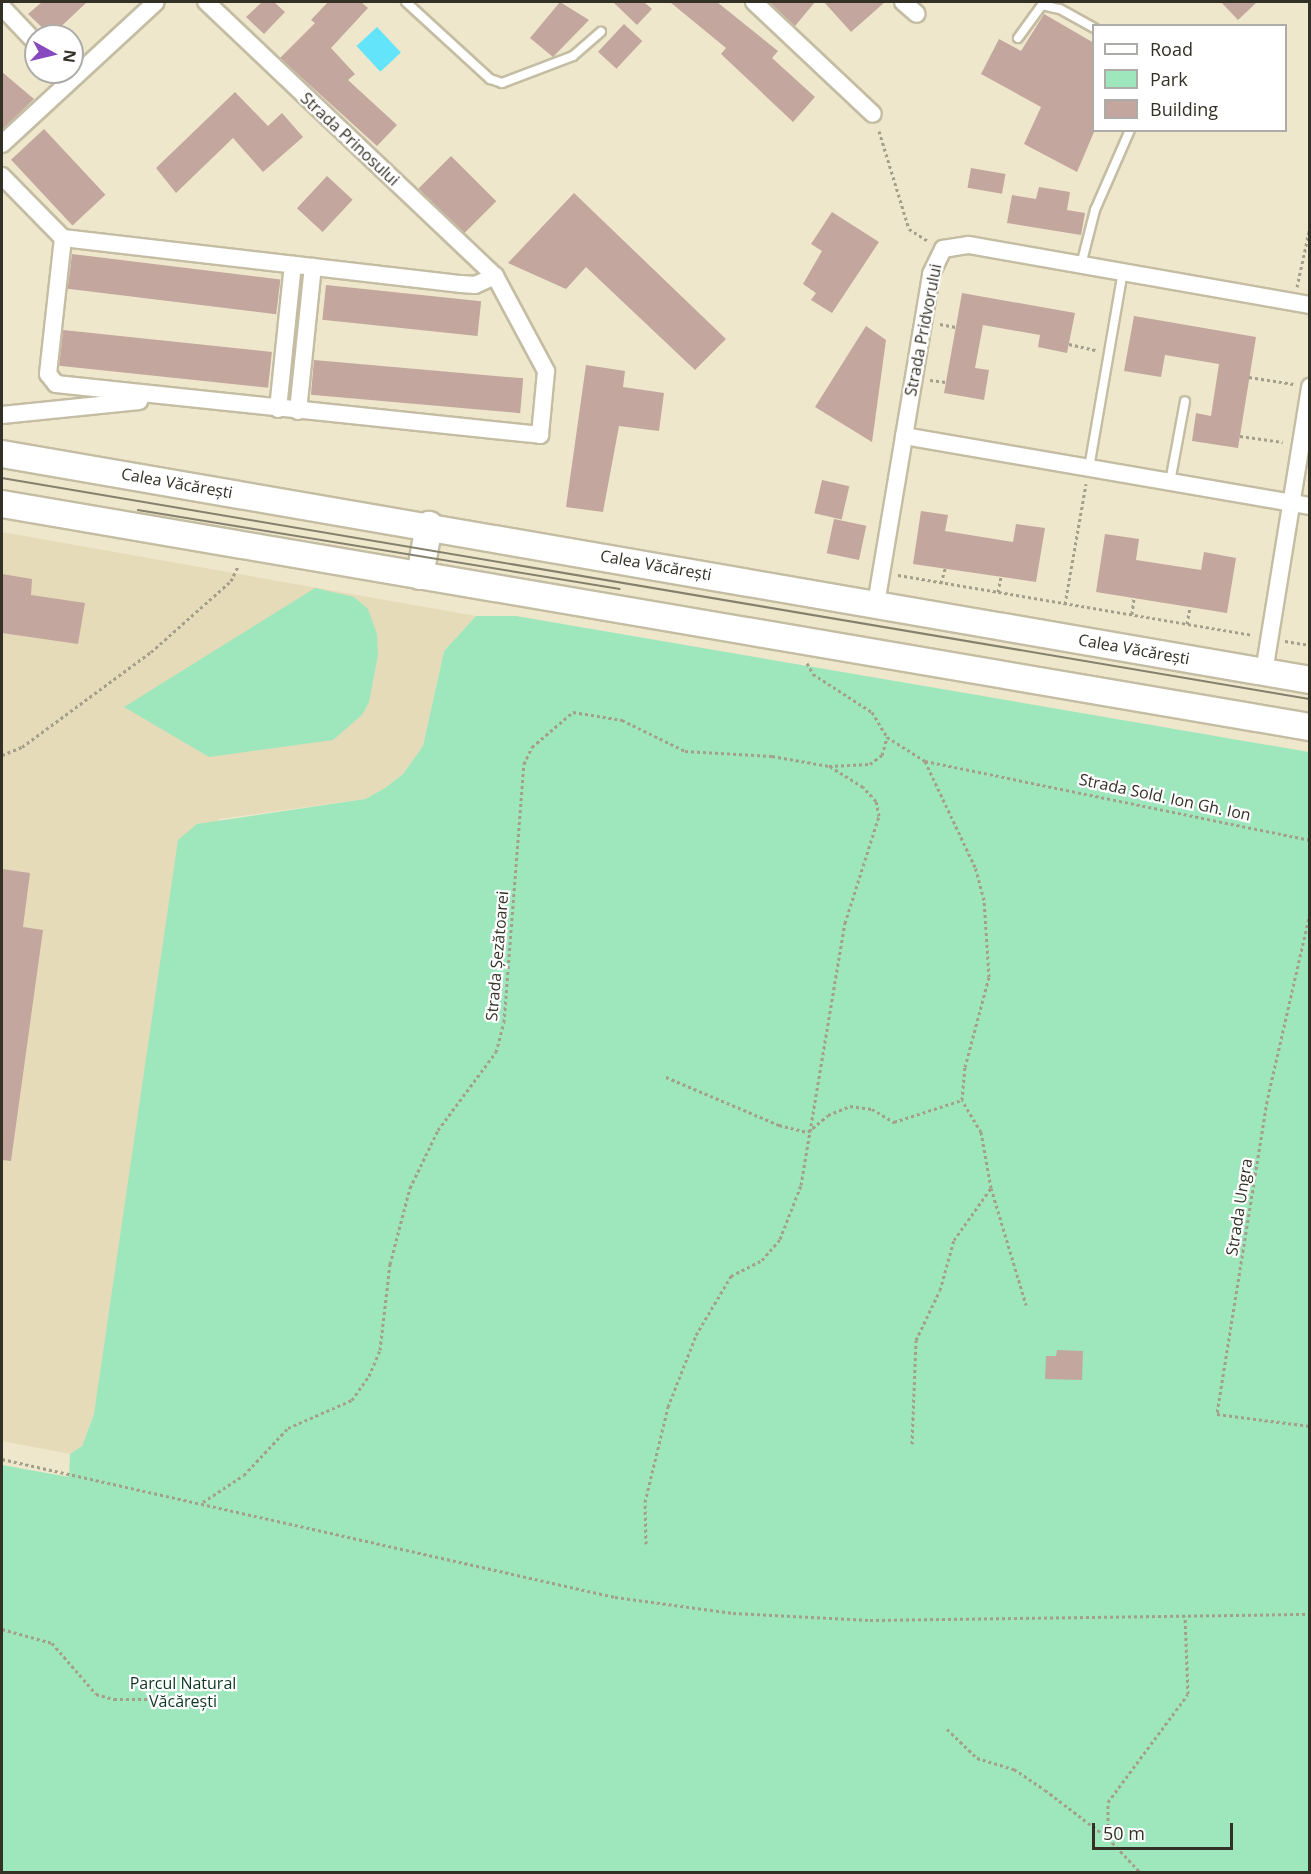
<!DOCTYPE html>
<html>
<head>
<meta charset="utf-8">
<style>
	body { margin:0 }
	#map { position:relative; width:1311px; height:1874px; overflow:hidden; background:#eee7cc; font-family:"Open Sans",sans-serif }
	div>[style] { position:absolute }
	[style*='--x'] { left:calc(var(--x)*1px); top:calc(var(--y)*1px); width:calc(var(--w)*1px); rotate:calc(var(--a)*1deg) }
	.built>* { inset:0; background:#e5dbb9 }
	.green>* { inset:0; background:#9ee7bd }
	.water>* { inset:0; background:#63e4fa; transform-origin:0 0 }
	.building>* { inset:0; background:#c3a69e; transform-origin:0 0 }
	.path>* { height:3px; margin-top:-1.5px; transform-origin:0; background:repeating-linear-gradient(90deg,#a49f8b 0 3px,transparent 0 6px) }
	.roads { filter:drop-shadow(2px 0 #c4bda3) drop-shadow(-2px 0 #c4bda3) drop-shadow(0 2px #c4bda3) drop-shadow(0 -2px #c4bda3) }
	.lane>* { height:8px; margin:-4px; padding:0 4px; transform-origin:4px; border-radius:4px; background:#fff }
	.street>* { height:16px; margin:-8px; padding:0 8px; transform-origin:8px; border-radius:8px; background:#fff }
	.primary>* { height:26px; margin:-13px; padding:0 13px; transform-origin:13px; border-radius:13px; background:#fff }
	.tram>* { height:1.5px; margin:-0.75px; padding:0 0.75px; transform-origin:0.75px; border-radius:0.75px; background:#85806e }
	span { translate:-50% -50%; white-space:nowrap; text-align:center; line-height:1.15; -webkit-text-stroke:4.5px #fff; paint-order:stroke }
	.street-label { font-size:16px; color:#333026 }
	.park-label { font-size:16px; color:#0d3622 }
	.frame { position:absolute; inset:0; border:3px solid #333026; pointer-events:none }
	.legend { position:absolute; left:1092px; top:24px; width:195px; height:108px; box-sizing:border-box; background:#fff; border:2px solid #adaca8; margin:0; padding:8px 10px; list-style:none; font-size:18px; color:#333026 }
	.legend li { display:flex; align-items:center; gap:12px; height:30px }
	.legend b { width:30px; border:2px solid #adaca8 }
	.north { position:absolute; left:24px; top:24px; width:60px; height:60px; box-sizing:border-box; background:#fff; border:2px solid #adaca8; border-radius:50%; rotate:98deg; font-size:16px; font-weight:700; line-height:24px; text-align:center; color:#333026 }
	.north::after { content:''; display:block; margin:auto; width:21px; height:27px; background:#8749bf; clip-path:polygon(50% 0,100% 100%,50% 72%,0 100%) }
	.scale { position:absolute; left:1092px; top:1823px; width:141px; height:27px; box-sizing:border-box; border:3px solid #333026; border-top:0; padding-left:8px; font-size:18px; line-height:21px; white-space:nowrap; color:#333026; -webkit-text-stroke:4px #fff; paint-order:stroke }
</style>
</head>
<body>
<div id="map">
	<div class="built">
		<div style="clip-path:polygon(2px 532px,476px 616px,444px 651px,423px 746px,403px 774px,385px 788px,365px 799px,219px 819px,94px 1414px,82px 1446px,70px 1454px,2px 1441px)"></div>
	</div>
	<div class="green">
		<div style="clip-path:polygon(315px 588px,354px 597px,368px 609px,377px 634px,378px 655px,369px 702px,362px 715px,333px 740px,209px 757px,124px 707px)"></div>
		<div style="clip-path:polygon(476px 616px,516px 616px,1309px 752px,1309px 1872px,2px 1872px,2px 1465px,69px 1477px,70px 1454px,82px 1446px,94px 1414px,178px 840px,197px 824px,365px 799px,385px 788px,403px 774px,423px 746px,444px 651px)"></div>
	</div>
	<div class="water">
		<div style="left:377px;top:27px;width:35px;height:28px;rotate:47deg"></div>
	</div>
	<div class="building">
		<div style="clip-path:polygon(42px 2px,87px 2px,51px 36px,28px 14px)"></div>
		<div style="clip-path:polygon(262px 2px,274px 2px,285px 12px,264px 34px,246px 17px)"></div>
		<div style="clip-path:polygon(328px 2px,361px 2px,368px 8px,331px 48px,355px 74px,348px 80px,397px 125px,377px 146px,280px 58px,315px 23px,311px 20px)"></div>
		<div style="clip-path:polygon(560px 2px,589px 20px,553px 57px,530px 38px)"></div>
		<div style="clip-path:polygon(613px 2px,644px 2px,652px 9px,637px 25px)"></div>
		<div style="clip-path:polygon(670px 2px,717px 2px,778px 51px,772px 58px,815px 97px,793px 122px,721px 54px,726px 48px)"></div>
		<div style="clip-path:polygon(769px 2px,815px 2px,795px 26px)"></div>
		<div style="clip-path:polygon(824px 2px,885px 2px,851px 32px)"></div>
		<div style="clip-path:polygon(1221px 2px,1257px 2px,1238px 20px)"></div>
		<div style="clip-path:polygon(1044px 14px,1094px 43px,1094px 132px,1077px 172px,1024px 144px,1041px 107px,981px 74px,999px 39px,1021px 51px)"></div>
		<div style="left:624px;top:24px;width:25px;height:38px;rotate:43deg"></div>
		<div style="clip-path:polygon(2px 72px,34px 99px,2px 130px)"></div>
		<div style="clip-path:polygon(235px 92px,268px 126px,282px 113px,303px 137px,263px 172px,233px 138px,176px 193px,156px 168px)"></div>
		<div style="left:44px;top:129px;width:90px;height:45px;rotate:47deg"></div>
		<div style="left:451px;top:156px;width:64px;height:46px;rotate:45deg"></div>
		<div style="left:971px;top:168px;width:35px;height:20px;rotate:10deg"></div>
		<div style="left:327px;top:176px;width:35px;height:44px;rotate:43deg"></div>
		<div style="clip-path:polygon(1039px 187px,1070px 192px,1067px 210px,1085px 213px,1081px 235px,1007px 223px,1012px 195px,1036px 199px)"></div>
		<div style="clip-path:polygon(574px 193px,726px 339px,695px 370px,586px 267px,566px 289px,508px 263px)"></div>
		<div style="clip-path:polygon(832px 212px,879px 242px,832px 313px,811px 300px,816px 293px,803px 284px,822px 251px,811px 244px)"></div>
		<div style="left:72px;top:254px;width:210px;height:35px;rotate:7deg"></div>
		<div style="left:326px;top:285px;width:156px;height:35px;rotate:6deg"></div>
		<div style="clip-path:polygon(962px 293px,1075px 313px,1067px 353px,1038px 347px,1040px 335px,983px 325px,975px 368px,989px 370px,984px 400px,944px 393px)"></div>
		<div style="clip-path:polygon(1134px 316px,1256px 337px,1238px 448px,1192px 441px,1196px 413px,1211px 416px,1219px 364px,1165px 355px,1161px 377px,1124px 371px)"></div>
		<div style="clip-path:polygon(866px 326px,886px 340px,872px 442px,815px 407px)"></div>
		<div style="left:63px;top:330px;width:210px;height:36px;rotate:6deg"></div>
		<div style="left:314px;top:360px;width:210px;height:35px;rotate:5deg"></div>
		<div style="clip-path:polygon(586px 365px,625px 371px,623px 387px,664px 393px,659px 431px,619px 426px,603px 512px,566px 507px)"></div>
		<div style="left:822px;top:480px;width:28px;height:34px;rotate:13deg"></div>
		<div style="clip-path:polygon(921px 511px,948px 515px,945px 531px,1013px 542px,1016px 524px,1045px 528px,1036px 582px,913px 564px)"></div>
		<div style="left:834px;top:519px;width:33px;height:35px;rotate:12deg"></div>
		<div style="clip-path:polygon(1105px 534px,1139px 539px,1136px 560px,1201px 570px,1204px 552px,1236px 558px,1227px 613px,1096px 592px)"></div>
		<div style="clip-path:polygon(2px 574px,32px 579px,31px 595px,85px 603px,78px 644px,2px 633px)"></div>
		<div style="clip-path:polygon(2px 869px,30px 873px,23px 927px,43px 930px,11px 1161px,2px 1160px)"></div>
		<div style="clip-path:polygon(1057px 1350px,1083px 1351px,1082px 1380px,1045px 1379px,1046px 1356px,1056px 1356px)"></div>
	</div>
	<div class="path">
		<div style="--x:879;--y:131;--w:102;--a:73"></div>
		<div style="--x:909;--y:229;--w:22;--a:32"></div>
		<div style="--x:1297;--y:287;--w:61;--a:-77.8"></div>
		<div style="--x:940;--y:324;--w:16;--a:11"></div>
		<div style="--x:1069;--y:344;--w:28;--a:13"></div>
		<div style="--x:1249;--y:377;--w:45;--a:9"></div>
		<div style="--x:930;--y:380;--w:16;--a:7"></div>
		<div style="--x:1240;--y:436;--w:43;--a:7.9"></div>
		<div style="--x:898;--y:575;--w:359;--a:9.6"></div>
		<div style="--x:941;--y:583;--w:15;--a:-74"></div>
		<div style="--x:998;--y:592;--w:15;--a:-79"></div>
		<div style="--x:1065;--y:604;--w:122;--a:-80.1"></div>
		<div style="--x:1132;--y:614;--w:16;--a:-83"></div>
		<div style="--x:1187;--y:624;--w:17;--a:-80"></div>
		<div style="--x:1285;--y:641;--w:25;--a:9"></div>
		<div style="--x:807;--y:663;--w:13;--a:61"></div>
		<div style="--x:813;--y:674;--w:70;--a:32.8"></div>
		<div style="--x:872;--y:712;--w:29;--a:59"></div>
		<div style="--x:887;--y:737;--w:45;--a:32.3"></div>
		<div style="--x:925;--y:761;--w:393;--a:11.6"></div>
		<div style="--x:2;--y:755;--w:22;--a:-22"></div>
		<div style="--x:22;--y:747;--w:160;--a:-36.4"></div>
		<div style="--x:151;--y:652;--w:107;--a:-41.6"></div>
		<div style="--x:231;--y:581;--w:17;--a:-65"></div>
		<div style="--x:1310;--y:913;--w:193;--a:102.9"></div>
		<div style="--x:1267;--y:1101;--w:317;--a:99.1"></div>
		<div style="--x:1217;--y:1414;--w:94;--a:7.4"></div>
		<div style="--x:666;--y:1077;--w:123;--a:23"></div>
		<div style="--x:779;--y:1125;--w:30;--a:14"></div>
		<div style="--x:808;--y:1132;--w:26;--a:-40"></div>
		<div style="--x:828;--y:1115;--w:24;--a:-22"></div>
		<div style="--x:850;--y:1106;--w:22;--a:8"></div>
		<div style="--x:872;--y:1109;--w:26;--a:31"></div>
		<div style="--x:894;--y:1122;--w:71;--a:-17.9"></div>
		<div style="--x:991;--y:1188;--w:122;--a:73.3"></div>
		<div style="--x:912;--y:1444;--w:104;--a:-87.8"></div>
		<div style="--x:916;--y:1340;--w:55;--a:-64.4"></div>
		<div style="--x:940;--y:1290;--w:52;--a:-74.4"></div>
		<div style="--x:954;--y:1240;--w:64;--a:-54.6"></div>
		<div style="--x:991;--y:1188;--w:57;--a:-100.1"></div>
		<div style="--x:981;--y:1132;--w:37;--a:-121"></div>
		<div style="--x:962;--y:1100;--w:33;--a:-85"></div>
		<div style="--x:965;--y:1067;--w:93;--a:-75.1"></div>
		<div style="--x:989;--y:977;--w:77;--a:-93.7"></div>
		<div style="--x:984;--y:900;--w:34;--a:-105"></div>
		<div style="--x:975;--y:867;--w:117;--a:-115.3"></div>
		<div style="--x:2;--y:1459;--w:628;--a:12.69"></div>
		<div style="--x:615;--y:1597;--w:119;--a:7.7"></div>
		<div style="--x:733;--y:1613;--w:137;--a:2.9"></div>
		<div style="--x:870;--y:1620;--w:440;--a:-0.8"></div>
		<div style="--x:203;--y:1502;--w:49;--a:-33.4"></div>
		<div style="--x:244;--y:1475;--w:64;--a:-46.9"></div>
		<div style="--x:288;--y:1428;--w:70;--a:-23.6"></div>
		<div style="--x:352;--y:1400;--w:29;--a:-55"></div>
		<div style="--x:369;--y:1376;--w:28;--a:-67"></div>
		<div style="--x:380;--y:1350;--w:87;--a:-83.4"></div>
		<div style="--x:390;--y:1264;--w:79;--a:-75.3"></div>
		<div style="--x:410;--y:1188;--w:64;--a:-64.2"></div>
		<div style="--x:438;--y:1130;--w:97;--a:-53.4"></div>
		<div style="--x:496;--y:1052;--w:31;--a:-75"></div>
		<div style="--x:504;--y:1022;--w:259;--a:-85.6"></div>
		<div style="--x:524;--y:764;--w:19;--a:-65"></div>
		<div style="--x:532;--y:747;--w:54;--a:-40.5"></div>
		<div style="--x:573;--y:712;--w:50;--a:9.3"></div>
		<div style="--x:622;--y:720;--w:70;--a:26.2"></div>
		<div style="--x:685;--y:751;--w:87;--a:3.3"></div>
		<div style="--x:772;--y:756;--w:58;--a:10"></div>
		<div style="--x:829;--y:766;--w:41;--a:-2.8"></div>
		<div style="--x:870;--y:764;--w:15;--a:-37"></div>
		<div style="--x:882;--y:755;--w:19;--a:-74"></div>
		<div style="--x:646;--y:1544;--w:42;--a:-91.4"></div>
		<div style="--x:645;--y:1502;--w:98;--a:-76.4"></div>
		<div style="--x:668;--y:1407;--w:77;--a:-68.7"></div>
		<div style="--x:696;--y:1335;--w:69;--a:-59.3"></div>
		<div style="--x:731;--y:1276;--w:35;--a:-27"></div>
		<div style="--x:762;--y:1260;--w:28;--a:-49"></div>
		<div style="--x:780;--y:1239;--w:58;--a:-68.7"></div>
		<div style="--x:801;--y:1185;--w:266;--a:-80.5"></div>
		<div style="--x:845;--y:923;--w:112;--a:-72.4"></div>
		<div style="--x:879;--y:816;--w:15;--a:-101"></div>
		<div style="--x:876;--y:801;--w:19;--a:-133"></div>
		<div style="--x:863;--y:787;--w:38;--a:-148"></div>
		<div style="--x:2;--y:1629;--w:52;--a:15.6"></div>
		<div style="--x:52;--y:1643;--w:67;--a:49.2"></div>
		<div style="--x:96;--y:1694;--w:19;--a:16"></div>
		<div style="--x:114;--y:1699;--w:45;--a:0"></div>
		<div style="--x:947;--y:1729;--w:42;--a:44"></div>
		<div style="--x:977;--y:1758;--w:39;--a:17"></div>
		<div style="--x:1014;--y:1769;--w:37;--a:34"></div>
		<div style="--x:1045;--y:1790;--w:79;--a:37.3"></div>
		<div style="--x:1108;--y:1838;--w:47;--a:46.7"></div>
		<div style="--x:1108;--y:1838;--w:36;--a:-90"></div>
		<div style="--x:1108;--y:1802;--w:134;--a:-53.5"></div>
		<div style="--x:1188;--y:1694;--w:78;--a:-92.2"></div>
	</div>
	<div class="roads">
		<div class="lane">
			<div style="--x:406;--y:2;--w:114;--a:42.5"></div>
			<div style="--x:490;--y:79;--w:13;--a:18"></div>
			<div style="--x:502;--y:83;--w:76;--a:-20.8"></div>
			<div style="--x:573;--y:56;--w:37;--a:-41"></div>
			<div style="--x:1018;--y:38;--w:41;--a:-54"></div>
			<div style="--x:1042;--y:5;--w:18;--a:13"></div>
			<div style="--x:1060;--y:9;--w:39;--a:29"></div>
			<div style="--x:1081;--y:265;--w:57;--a:-75.7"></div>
			<div style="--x:1095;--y:210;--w:87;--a:-66.4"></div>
			<div style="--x:1089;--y:468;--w:199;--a:-80.2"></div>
			<div style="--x:1170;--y:482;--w:82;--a:-79.5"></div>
		</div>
		<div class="street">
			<div style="--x:754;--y:2;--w:163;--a:43.3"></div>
			<div style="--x:903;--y:2;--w:18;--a:41"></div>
			<div style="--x:2;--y:7;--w:50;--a:46.6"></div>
			<div style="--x:2;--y:144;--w:209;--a:-42.7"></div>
			<div style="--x:2;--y:176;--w:87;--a:45.5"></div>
			<div style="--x:63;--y:238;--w:137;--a:96.3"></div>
			<div style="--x:48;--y:374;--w:13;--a:51"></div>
			<div style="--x:56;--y:384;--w:487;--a:6"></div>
			<div style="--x:540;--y:435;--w:64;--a:-84.6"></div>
			<div style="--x:546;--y:371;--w:108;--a:-118.2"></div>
			<div style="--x:495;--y:276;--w:398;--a:-136.5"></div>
			<div style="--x:63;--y:238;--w:401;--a:6.6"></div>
			<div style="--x:461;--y:284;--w:14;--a:4"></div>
			<div style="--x:475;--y:285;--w:22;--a:-24"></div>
			<div style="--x:278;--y:409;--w:145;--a:-84.1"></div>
			<div style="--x:298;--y:411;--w:145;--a:-84.1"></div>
			<div style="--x:2;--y:415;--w:138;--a:-5.8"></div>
			<div style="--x:904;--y:436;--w:412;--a:9.8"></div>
			<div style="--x:876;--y:604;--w:335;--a:-80.5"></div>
			<div style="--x:931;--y:274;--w:28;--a:-64"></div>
			<div style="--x:943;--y:249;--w:26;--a:-9"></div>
			<div style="--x:969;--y:245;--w:346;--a:10"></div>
			<div style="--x:1264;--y:672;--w:289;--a:-80.8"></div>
		</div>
		<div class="primary">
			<div style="--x:2;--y:454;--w:1327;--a:9.8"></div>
			<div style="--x:2;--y:504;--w:1327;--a:9.68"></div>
			<div style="--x:420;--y:576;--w:52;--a:-80"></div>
		</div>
	</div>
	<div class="tram">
		<div style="--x:2;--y:478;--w:1327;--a:9.59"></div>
		<div style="--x:138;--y:510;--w:488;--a:9.3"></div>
	</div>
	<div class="street-label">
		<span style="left:350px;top:139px;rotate:43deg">Strada Prinosului</span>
		<span style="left:923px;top:330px;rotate:-79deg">Strada Pridvorului</span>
		<span style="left:177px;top:483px;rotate:10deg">Calea Văcărești</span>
		<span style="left:656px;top:565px;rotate:10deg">Calea Văcărești</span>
		<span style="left:1134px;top:649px;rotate:10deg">Calea Văcărești</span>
		<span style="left:1165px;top:797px;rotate:12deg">Strada Sold. Ion Gh. Ion</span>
		<span style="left:497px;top:956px;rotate:-85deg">Strada Șezătoarei</span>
		<span style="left:1239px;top:1207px;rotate:-81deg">Strada Ungra</span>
	</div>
	<div class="park-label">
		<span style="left:183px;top:1692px">Parcul Natural<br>Văcărești</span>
	</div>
	<div class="frame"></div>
	<ul class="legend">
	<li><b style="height:8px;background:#fff"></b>Road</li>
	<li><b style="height:16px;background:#9ee7bd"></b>Park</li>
	<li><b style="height:16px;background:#c3a69e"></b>Building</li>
	</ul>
	<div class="north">N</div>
	<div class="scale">50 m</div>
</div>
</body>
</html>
